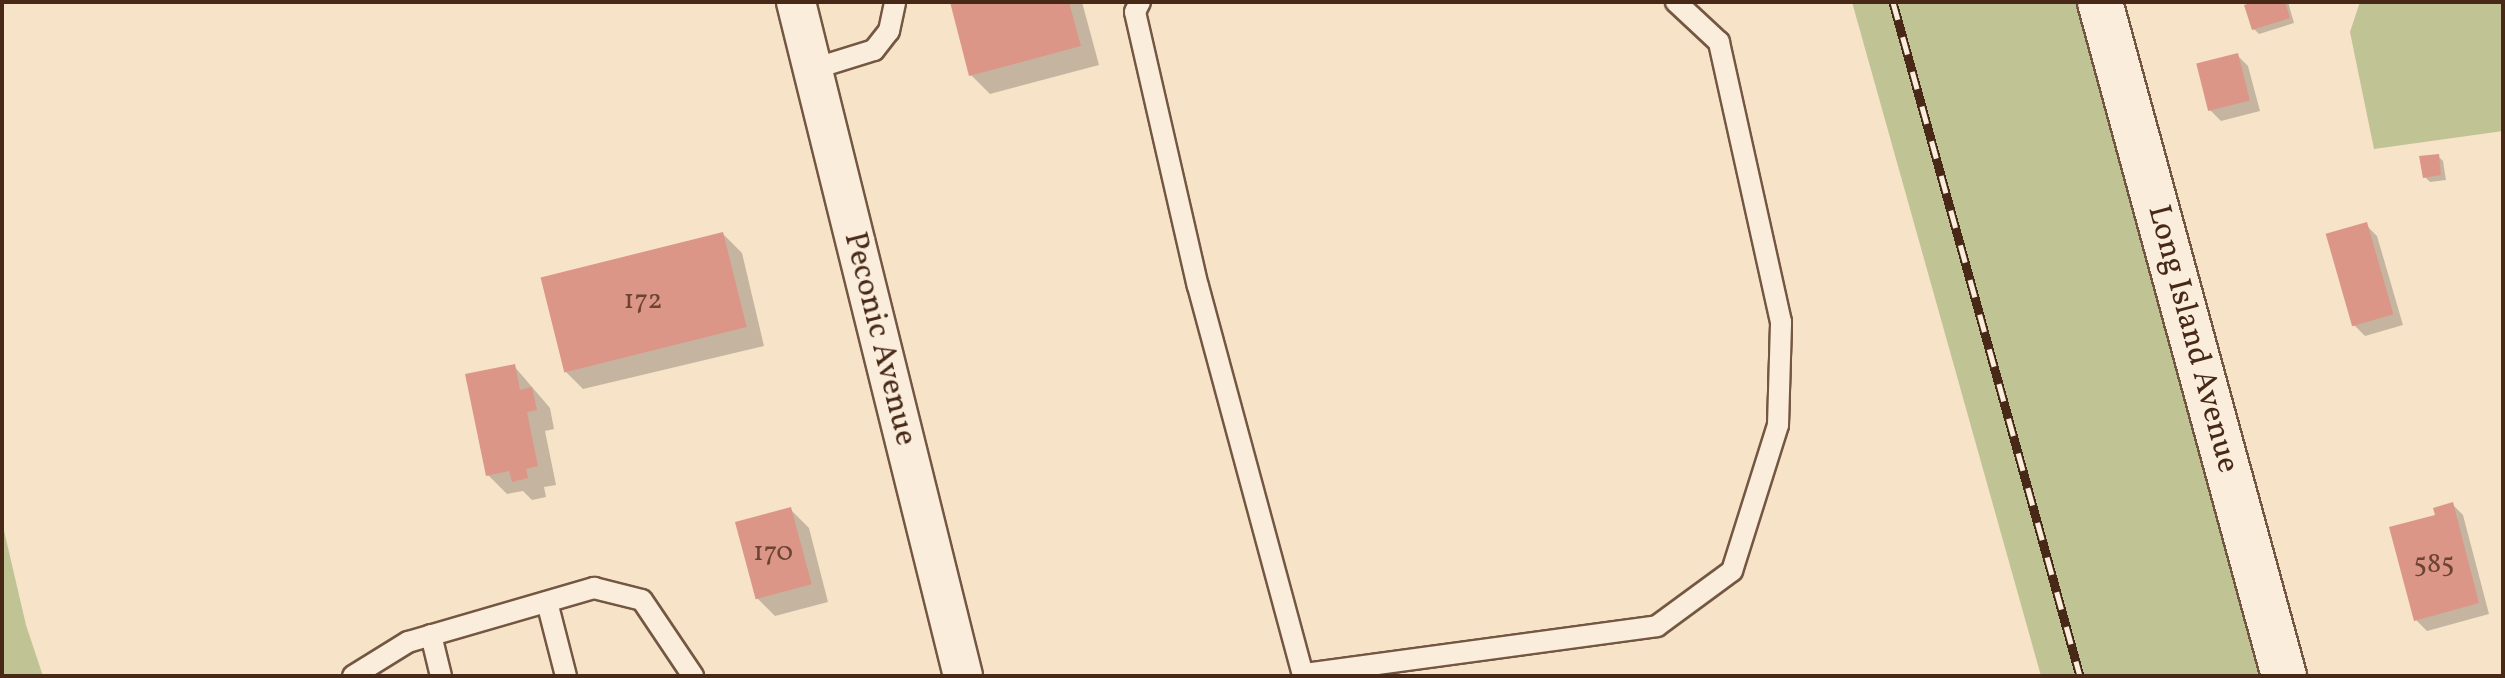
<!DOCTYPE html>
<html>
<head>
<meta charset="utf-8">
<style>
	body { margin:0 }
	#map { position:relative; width:2505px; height:678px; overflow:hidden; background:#f7e3c8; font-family:Vollkorn,serif }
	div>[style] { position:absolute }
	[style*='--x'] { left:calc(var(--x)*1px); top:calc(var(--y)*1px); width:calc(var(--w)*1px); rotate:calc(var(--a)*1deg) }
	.green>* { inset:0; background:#c0c393 }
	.shadow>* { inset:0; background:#0003 }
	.building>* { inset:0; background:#db9688; transform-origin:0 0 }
	.roads { filter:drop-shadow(2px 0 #745743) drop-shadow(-2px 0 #745743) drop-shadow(0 2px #745743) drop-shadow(0 -2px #745743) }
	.lane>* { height:20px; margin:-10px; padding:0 10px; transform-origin:10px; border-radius:10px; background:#faeddb }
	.street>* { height:38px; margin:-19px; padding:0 19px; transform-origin:19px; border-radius:19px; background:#faeddb }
	.secondary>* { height:44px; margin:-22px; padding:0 22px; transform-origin:22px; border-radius:22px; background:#faeddb }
	.rail>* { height:9px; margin-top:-4.5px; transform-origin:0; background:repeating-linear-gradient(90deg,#faeddb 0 18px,#482817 0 36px); box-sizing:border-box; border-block:2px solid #482817 }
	span { translate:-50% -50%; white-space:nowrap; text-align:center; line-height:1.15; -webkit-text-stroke:6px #faeddb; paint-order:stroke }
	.number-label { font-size:28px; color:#6d4433 }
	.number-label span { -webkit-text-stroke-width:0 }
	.street-label { font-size:32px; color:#482817 }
	.frame { position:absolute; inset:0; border:4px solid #482817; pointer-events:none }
</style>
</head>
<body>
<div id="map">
	<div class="green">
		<div style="clip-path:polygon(1852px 2px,2100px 2px,2284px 676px,2041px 676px)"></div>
		<div style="clip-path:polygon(2360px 2px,2503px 2px,2503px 131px,2374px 149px,2350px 32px)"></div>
		<div style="clip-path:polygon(2px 522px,26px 625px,43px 676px,2px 676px)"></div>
	</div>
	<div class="shadow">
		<div style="clip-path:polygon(952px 2px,1082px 2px,1099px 65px,990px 94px,971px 75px)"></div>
		<div style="clip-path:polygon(2261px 2px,2288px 2px,2294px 23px,2259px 34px,2254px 29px)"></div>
		<div style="clip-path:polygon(2237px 55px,2248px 66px,2260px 111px,2221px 121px,2210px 110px)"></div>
		<div style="clip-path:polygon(2438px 156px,2443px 161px,2446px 180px,2430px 182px,2425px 177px)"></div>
		<div style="clip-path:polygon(2366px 225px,2377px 236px,2403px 325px,2365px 336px,2354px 325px)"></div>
		<div style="clip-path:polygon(723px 234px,742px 253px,764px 346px,583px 389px,564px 370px)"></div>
		<div style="clip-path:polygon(514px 366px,550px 408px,554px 429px,545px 431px,556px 485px,544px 487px,546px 497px,532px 500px,523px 491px,507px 494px,488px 475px)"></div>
		<div style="clip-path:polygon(2452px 504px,2463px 515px,2489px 614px,2427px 631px,2416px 620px,2437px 516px)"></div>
		<div style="clip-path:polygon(790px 509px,809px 528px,828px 602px,775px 616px,756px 597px)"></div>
	</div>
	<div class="building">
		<div style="clip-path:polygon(950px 2px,1069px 2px,1081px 46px,969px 76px)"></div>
		<div style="clip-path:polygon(2254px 2px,2285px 2px,2290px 18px,2252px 30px,2244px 5px)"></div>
		<div style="left:2238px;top:53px;width:49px;height:43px;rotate:76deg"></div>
		<div style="clip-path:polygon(2439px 154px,2441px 175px,2423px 178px,2419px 156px)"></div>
		<div style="left:2367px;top:222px;width:96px;height:43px;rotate:74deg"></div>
		<div style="left:723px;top:232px;width:98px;height:188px;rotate:76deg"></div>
		<div style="clip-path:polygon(515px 364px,520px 390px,532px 387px,537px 410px,527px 412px,538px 466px,526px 469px,528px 478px,512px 482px,509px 471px,486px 476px,465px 374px)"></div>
		<div style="clip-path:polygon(2453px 502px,2479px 603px,2414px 621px,2389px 527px,2435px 515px,2433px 508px)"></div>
		<div style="left:791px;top:507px;width:80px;height:58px;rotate:75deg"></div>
	</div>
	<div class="roads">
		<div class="lane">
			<div style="--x:1140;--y:2;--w:11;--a:117"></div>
			<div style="--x:1135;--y:12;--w:281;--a:77.1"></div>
			<div style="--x:1198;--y:286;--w:404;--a:74.9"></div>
			<div style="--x:813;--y:69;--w:64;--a:-17.3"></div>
			<div style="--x:874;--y:50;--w:24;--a:-52"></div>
			<div style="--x:889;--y:31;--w:30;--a:-78"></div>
			<div style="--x:547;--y:602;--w:76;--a:75.6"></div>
			<div style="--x:431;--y:635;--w:42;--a:76.3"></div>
			<div style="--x:1304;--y:674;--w:356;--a:-7.7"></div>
			<div style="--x:1657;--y:626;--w:93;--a:-36.3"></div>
			<div style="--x:1732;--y:571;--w:153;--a:-72.5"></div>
			<div style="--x:1778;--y:425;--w:103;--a:-88.3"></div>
			<div style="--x:1781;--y:322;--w:287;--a:-102.5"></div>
			<div style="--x:1719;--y:42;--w:59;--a:-137.1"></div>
			<div style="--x:353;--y:676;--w:65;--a:-31.7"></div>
			<div style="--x:408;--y:642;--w:194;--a:-16.2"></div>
			<div style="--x:594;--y:588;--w:49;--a:14"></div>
			<div style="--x:642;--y:600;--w:92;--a:56.1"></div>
		</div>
		<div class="street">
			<div style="--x:796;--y:2;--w:694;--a:76.08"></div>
		</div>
		<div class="secondary">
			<div style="--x:2100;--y:2;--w:699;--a:74.73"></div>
		</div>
	</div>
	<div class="rail">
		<div style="--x:1893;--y:2;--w:699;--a:74.49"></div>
	</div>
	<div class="number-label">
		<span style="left:643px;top:301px">172</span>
		<span style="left:773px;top:553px">170</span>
		<span style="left:2434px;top:565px">585</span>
	</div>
	<div class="street-label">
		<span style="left:879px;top:339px;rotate:76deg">Peconic Avenue</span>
		<span style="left:2192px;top:339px;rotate:75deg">Long Island Avenue</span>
	</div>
	<div class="frame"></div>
</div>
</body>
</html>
